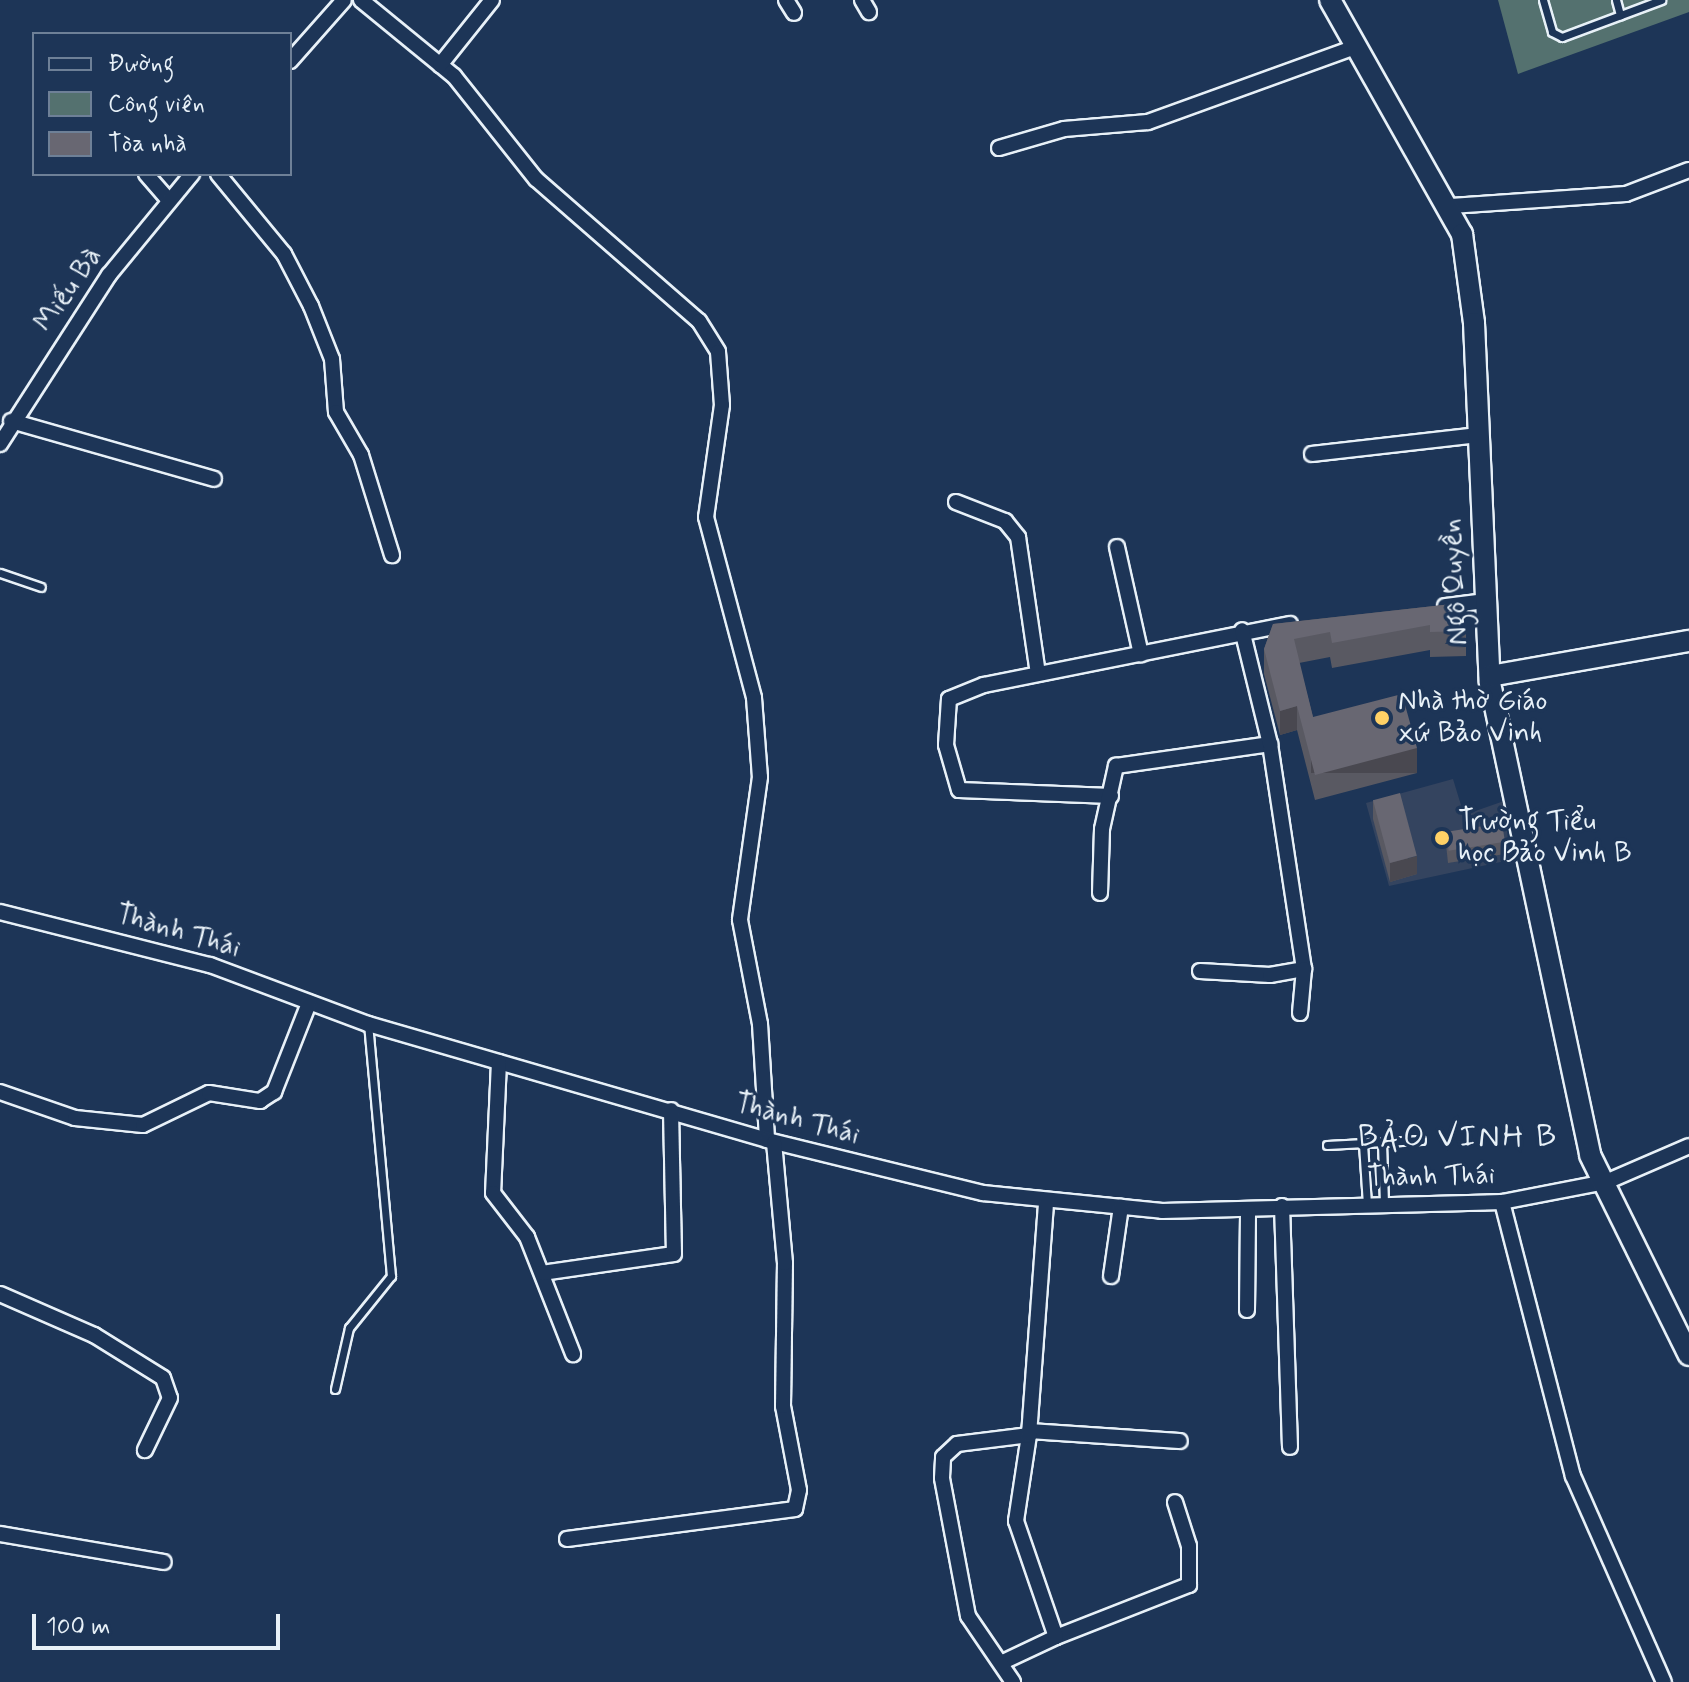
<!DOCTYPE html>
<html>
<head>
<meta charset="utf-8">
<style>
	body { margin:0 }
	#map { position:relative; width:1689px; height:1682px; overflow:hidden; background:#1d3557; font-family:Mynerve,sans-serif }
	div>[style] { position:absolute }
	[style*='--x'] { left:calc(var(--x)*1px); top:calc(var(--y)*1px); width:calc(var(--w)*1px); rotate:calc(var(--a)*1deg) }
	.built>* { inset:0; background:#34445f }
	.green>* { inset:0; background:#54716f }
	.roads { filter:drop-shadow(2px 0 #e8f1f8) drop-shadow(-2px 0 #e8f1f8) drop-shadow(0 2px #e8f1f8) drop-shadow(0 -2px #e8f1f8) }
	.lane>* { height:7px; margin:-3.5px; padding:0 3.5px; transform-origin:3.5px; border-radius:3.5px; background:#1d3557 }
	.street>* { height:14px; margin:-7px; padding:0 7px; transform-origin:7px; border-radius:7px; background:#1d3557 }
	.secondary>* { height:20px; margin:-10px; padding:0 10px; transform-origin:10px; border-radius:10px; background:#1d3557 }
	.wall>* { inset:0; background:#595962 }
	.shaded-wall>* { inset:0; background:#494850; transform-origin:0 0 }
	.building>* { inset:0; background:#686772; transform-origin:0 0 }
	.dots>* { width:22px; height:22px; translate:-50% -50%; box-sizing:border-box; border:4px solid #1d3557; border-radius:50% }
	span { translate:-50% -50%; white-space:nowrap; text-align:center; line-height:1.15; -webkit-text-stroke:7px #1d3557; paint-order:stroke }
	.street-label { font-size:28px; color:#e8f1f8 }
	.poi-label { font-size:28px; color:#e8f1f8 }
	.left { translate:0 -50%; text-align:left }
	.quarter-label { font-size:32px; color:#e8f1f8; letter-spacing:2px }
	.legend { position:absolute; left:32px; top:32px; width:260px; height:144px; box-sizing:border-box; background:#1d3557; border:2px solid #6e8097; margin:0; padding:10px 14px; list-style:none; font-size:24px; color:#e8f1f8 }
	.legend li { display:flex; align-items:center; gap:16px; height:40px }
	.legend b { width:40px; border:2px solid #6e8097 }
	.scale { position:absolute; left:32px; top:1614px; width:248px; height:36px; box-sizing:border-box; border:4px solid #e8f1f8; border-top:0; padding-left:10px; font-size:24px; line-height:28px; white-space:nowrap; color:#e8f1f8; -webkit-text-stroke:6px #1d3557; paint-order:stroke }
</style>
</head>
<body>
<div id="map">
	<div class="built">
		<div style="clip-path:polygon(1453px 779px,1464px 815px,1504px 801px,1510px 860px,1389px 886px,1366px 803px)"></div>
	</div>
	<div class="green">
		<div style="clip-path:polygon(1498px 0,1689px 0,1689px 12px,1518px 74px)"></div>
	</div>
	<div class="roads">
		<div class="lane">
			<div style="--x:1543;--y:0;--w:33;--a:74"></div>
			<div style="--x:1552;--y:32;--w:11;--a:27"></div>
			<div style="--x:1562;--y:37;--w:106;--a:-20.5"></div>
			<div style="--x:1616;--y:0;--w:16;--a:75"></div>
			<div style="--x:0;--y:573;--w:43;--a:18.9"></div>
			<div style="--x:1382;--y:1143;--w:60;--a:88.1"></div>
			<div style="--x:1363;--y:1144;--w:60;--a:86.2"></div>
			<div style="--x:1327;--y:1145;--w:94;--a:-3"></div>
			<div style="--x:335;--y:1389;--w:63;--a:-77.1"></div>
			<div style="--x:349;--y:1328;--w:67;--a:-51.1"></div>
			<div style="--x:391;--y:1276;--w:253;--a:-95.2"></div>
		</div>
		<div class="street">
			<div style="--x:361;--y:0;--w:120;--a:39.3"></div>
			<div style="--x:454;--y:76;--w:132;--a:51.5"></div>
			<div style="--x:536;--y:179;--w:216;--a:41.1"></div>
			<div style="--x:699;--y:321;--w:36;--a:58"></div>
			<div style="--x:718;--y:352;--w:53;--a:85.7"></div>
			<div style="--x:722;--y:405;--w:113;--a:98.1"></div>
			<div style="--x:706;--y:517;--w:187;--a:75.1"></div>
			<div style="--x:754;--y:698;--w:79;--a:85.7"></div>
			<div style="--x:760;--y:777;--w:144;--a:98"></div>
			<div style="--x:740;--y:920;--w:106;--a:79.1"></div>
			<div style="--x:760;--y:1024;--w:116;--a:86.5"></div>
			<div style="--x:786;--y:0;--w:15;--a:58"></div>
			<div style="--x:862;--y:0;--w:14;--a:60"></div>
			<div style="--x:290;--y:61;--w:81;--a:-48.5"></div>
			<div style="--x:440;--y:65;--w:83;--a:-51.3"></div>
			<div style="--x:999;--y:148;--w:68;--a:-16.3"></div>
			<div style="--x:1064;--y:129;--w:84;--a:-4.8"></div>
			<div style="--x:1148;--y:122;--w:223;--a:-19.9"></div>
			<div style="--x:146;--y:174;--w:35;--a:49"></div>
			<div style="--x:218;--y:174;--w:104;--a:50.5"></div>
			<div style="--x:284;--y:254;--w:59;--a:62.6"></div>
			<div style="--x:311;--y:306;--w:57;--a:68.4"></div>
			<div style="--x:332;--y:359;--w:53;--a:85.7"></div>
			<div style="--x:336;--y:412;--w:50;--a:59.8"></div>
			<div style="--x:361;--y:455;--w:105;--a:72.8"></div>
			<div style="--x:1451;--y:206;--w:175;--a:-3.9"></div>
			<div style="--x:1626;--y:194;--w:67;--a:-20.9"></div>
			<div style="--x:11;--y:421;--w:211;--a:15.9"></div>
			<div style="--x:0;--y:444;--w:201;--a:-57.2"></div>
			<div style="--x:109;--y:275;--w:131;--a:-50.6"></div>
			<div style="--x:1312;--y:454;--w:167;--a:-6.5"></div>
			<div style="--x:956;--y:502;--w:53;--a:21.2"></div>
			<div style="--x:1005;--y:521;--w:21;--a:51"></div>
			<div style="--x:1018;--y:537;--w:138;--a:81.7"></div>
			<div style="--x:1117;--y:547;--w:110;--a:77.4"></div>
			<div style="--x:1445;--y:606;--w:40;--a:-7.1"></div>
			<div style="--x:1111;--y:796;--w:152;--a:-177.7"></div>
			<div style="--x:959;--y:790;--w:47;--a:-106.1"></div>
			<div style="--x:946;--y:745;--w:46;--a:-86.3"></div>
			<div style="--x:949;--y:699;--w:38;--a:-22"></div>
			<div style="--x:984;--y:685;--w:312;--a:-11.3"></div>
			<div style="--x:1100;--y:893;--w:64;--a:-88.2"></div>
			<div style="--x:1102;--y:829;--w:65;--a:-77.5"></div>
			<div style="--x:1116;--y:766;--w:156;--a:-8.1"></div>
			<div style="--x:0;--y:912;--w:217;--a:14.2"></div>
			<div style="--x:210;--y:965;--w:169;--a:20.5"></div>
			<div style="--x:368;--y:1024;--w:416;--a:16.2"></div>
			<div style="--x:767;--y:1140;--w:222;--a:13.8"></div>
			<div style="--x:983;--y:1193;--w:180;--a:5.7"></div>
			<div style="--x:1162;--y:1211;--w:340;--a:-1.5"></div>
			<div style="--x:1502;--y:1202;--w:106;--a:-10.9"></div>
			<div style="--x:1606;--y:1182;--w:90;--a:-23.4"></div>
			<div style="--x:1200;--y:971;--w:70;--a:3.3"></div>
			<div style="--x:1270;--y:975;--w:35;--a:-10"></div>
			<div style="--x:1304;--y:969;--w:228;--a:-98.6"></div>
			<div style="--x:1270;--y:744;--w:117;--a:-103.8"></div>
			<div style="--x:1300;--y:1013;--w:44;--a:-84.8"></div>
			<div style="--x:499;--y:1062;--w:131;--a:92.6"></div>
			<div style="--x:493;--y:1193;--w:56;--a:52.3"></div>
			<div style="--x:527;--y:1237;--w:126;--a:68.5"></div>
			<div style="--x:0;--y:1092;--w:79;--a:19.1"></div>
			<div style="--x:75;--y:1118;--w:68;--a:5.9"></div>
			<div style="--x:143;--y:1125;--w:73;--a:-25.9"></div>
			<div style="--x:209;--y:1093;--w:52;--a:8.9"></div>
			<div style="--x:260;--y:1101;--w:17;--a:-33"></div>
			<div style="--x:274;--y:1092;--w:96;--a:-68.5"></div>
			<div style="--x:1502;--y:1202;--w:283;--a:75.5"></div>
			<div style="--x:1573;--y:1476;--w:225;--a:66.2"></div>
			<div style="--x:1282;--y:1206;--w:241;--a:88.1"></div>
			<div style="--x:542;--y:1273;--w:133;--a:-8.2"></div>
			<div style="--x:674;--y:1254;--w:144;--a:-91.2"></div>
			<div style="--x:1111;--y:1276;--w:70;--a:-81.8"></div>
			<div style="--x:0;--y:1294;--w:103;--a:23.6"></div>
			<div style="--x:94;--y:1335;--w:81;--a:31.9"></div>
			<div style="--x:163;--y:1378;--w:21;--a:71"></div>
			<div style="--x:170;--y:1398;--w:58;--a:115.7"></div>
			<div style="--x:1247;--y:1310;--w:100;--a:-89.4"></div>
			<div style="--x:1029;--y:1431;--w:151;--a:3.8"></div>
			<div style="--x:0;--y:1534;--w:166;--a:9.7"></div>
			<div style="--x:567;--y:1539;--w:230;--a:-7.5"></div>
			<div style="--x:795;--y:1509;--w:19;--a:-78"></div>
			<div style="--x:799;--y:1490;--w:86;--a:-100.8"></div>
			<div style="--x:783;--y:1406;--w:143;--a:-89.2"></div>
			<div style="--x:785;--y:1263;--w:121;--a:-95.2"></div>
			<div style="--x:1056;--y:1637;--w:143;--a:-21.4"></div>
			<div style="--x:1189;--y:1585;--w:39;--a:-90"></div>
			<div style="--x:1189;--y:1546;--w:46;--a:-107.7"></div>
			<div style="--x:1005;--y:1661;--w:56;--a:-25.2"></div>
			<div style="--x:1056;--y:1637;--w:123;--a:-109"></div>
			<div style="--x:1016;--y:1521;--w:87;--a:-81.4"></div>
			<div style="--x:1013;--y:1682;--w:80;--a:-124.3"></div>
			<div style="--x:968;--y:1616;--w:140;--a:-100.7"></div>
			<div style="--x:942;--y:1478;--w:21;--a:-87"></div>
			<div style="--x:943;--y:1457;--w:19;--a:-43"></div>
			<div style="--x:957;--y:1444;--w:73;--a:-7.1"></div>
			<div style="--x:1029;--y:1435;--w:234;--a:-85.8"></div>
		</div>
		<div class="secondary">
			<div style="--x:1330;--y:0;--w:269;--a:60.6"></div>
			<div style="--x:1462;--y:234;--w:90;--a:82.3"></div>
			<div style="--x:1474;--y:323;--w:360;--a:87.5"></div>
			<div style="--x:1490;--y:683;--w:482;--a:78"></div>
			<div style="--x:1590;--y:1155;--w:223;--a:63.7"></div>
			<div style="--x:1490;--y:676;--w:202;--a:-10"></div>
		</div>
	</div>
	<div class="wall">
		<div style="clip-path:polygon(1461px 603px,1466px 631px,1466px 656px,1430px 657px,1430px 650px,1332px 668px,1330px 657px,1299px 663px,1313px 717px,1417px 773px,1315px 800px,1297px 730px,1280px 735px,1264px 674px,1264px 649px,1273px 624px)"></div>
		<div style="clip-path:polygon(1373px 800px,1417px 874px,1390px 882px,1373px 819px)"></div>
		<div style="clip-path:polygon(1446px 832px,1505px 842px,1505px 854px,1448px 863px,1446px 844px)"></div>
	</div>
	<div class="shaded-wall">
		<div style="clip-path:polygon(1297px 706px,1297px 730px,1280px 735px,1280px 711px)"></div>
		<div style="left:1417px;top:748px;width:25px;height:106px;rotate:90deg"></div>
		<div style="clip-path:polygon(1417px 856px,1417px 874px,1390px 882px,1390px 863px)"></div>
	</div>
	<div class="building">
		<div style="clip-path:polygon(1461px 603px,1466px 631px,1430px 632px,1430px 625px,1332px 643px,1330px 632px,1294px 639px,1313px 717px,1402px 694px,1417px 748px,1315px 775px,1297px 706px,1280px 711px,1264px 649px,1273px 624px)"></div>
		<div style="left:1400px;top:793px;width:65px;height:28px;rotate:75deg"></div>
		<div style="left:1502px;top:823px;width:19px;height:57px;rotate:81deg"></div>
	</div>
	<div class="dots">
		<div style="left:1382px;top:718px;background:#ffd166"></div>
		<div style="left:1442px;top:838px;background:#ffd166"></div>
	</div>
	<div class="street-label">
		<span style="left:69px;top:290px;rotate:-55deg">Miếu Bà</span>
		<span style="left:1456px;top:582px;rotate:-93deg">Ngô Quyền</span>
		<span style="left:178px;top:932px;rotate:16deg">Thành Thái</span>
		<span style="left:797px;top:1120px;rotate:15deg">Thành Thái</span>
		<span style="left:1431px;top:1177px;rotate:-1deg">Thành Thái</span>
	</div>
	<div class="poi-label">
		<span class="left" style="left:1398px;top:718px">Nhà thờ Giáo<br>xứ Bảo Vinh</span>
		<span class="left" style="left:1458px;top:838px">Trường Tiểu<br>học Bảo Vinh B</span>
	</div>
	<div class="quarter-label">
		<span style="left:1458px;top:1137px">BẢO VINH B</span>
	</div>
	<ul class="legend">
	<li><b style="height:10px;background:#1d3557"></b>Đường</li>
	<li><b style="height:22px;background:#54716f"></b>Công viên</li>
	<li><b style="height:22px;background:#686772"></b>Tòa nhà</li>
	</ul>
	<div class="scale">100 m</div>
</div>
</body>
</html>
